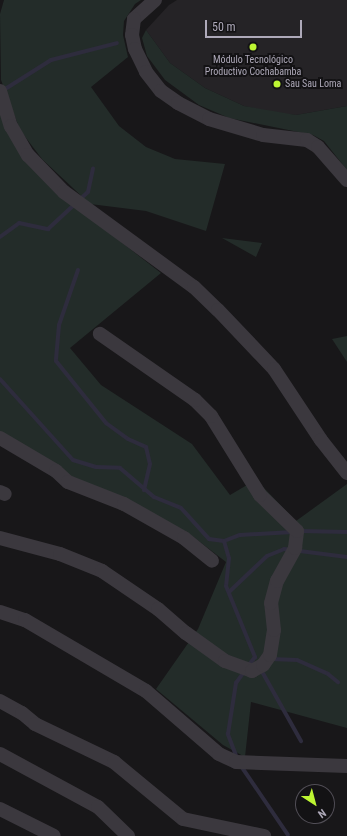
<!DOCTYPE html>
<html>
<head>
<meta charset="utf-8">
<style>
	body { margin:0 }
	#map { position:relative; width:347px; height:836px; overflow:hidden; background:#181719; font-family:"Roboto Condensed",sans-serif }
	div>[style] { position:absolute }
	[style*='--x'] { left:calc(var(--x)*1px); top:calc(var(--y)*1px); width:calc(var(--w)*1px); rotate:calc(var(--a)*1deg) }
	.built>* { inset:0; background:#252326 }
	.green>* { inset:0; background:#232c29 }
	.stream>* { height:4px; margin:-2px; padding:0 2px; transform-origin:2px; border-radius:2px; background:#2e2c3d }
	.minor>* { height:14px; margin:-7px; padding:0 7px; transform-origin:7px; border-radius:7px; background:#3b383e }
	.dots>* { width:11px; height:11px; translate:-50% -50%; box-sizing:border-box; border:2px solid #131214; border-radius:50% }
	span { translate:-50% -50%; white-space:nowrap; text-align:center; line-height:1.15; -webkit-text-stroke:4px #131214; paint-order:stroke }
	.poi-label { font-size:10px; color:#aea9b9 }
	.left { translate:0 -50%; text-align:left }
	.north { position:absolute; left:295px; top:784px; width:40px; height:40px; box-sizing:border-box; background:#131214; border:1px solid #514e56; border-radius:50%; rotate:144deg; font-size:11px; font-weight:700; line-height:16px; text-align:center; color:#aea9b9 }
	.north::after { content:''; display:block; margin:auto; width:14px; height:18px; background:#bdf532; clip-path:polygon(50% 0,100% 100%,50% 72%,0 100%) }
	.scale { position:absolute; left:205px; top:20px; width:97px; height:18px; box-sizing:border-box; border:2px solid #aea9b9; border-top:0; padding-left:5px; font-size:12px; line-height:14px; white-space:nowrap; color:#aea9b9; -webkit-text-stroke:3px #131214; paint-order:stroke }
</style>
</head>
<body>
<div id="map">
	<div class="built">
		<div style="clip-path:polygon(177px 0,347px 0,347px 106px,296px 115px,274px 113px,244px 106px,205px 88px,170px 63px,146px 30px,169px 5px)"></div>
	</div>
	<div class="green">
		<div style="clip-path:polygon(4px 0,141px 0,135px 4px,124px 21px,123px 35px,128px 57px,91px 87px,119px 126px,146px 147px,175px 159px,225px 164px,206px 231px,146px 211px,90px 204px,42px 159px,20px 130px,1px 80px,0 14px)"></div>
		<div style="clip-path:polygon(146px 30px,170px 63px,205px 88px,244px 106px,296px 115px,347px 106px,347px 170px,324px 141px,313px 135px,229px 118px,199px 105px,165px 80px,147px 56px,142px 38px)"></div>
		<div style="clip-path:polygon(0 109px,68px 201px,161px 273px,70px 348px,101px 385px,192px 444px,230px 495px,247px 485px,254px 495px,263px 487px,296px 521px,347px 484px,347px 728px,251px 702px,245px 757px,223px 745px,156px 689px,198px 629px,226px 562px,187px 532px,80px 483px,0 435px)"></div>
		<div style="clip-path:polygon(222px 238px,262px 243px,256px 257px)"></div>
		<div style="clip-path:polygon(347px 336px,347px 362px,332px 339px)"></div>
	</div>
	<div class="stream">
		<div style="--x:2;--y:91;--w:58;--a:-32.3"></div>
		<div style="--x:51;--y:60;--w:68;--a:-14.4"></div>
		<div style="--x:0;--y:237;--w:24;--a:-36"></div>
		<div style="--x:19;--y:223;--w:30;--a:12"></div>
		<div style="--x:48;--y:229;--w:54;--a:-42.8"></div>
		<div style="--x:88;--y:192;--w:24;--a:-78"></div>
		<div style="--x:78;--y:270;--w:58;--a:109.1"></div>
		<div style="--x:59;--y:325;--w:36;--a:95"></div>
		<div style="--x:56;--y:361;--w:80;--a:51.1"></div>
		<div style="--x:106;--y:423;--w:27;--a:36"></div>
		<div style="--x:128;--y:439;--w:20;--a:24"></div>
		<div style="--x:146;--y:447;--w:17;--a:77"></div>
		<div style="--x:150;--y:464;--w:27;--a:103"></div>
		<div style="--x:0;--y:379;--w:109;--a:48"></div>
		<div style="--x:73;--y:460;--w:24;--a:17"></div>
		<div style="--x:96;--y:467;--w:24;--a:2"></div>
		<div style="--x:120;--y:468;--w:45;--a:40.5"></div>
		<div style="--x:154;--y:497;--w:29;--a:22"></div>
		<div style="--x:181;--y:508;--w:42;--a:47.9"></div>
		<div style="--x:209;--y:539;--w:15;--a:8"></div>
		<div style="--x:224;--y:541;--w:17;--a:-21"></div>
		<div style="--x:240;--y:535;--w:53;--a:-3.2"></div>
		<div style="--x:300;--y:531;--w:47;--a:1.2"></div>
		<div style="--x:224;--y:541;--w:18;--a:74"></div>
		<div style="--x:229;--y:558;--w:28;--a:96"></div>
		<div style="--x:226;--y:586;--w:77;--a:67.8"></div>
		<div style="--x:255;--y:657;--w:11;--a:128"></div>
		<div style="--x:229;--y:592;--w:52;--a:-43.5"></div>
		<div style="--x:267;--y:556;--w:18;--a:-22"></div>
		<div style="--x:284;--y:549;--w:64;--a:7.2"></div>
		<div style="--x:271;--y:659;--w:26;--a:2"></div>
		<div style="--x:297;--y:660;--w:34;--a:24"></div>
		<div style="--x:328;--y:674;--w:13;--a:39"></div>
		<div style="--x:260;--y:668;--w:84;--a:60.7"></div>
		<div style="--x:237;--y:758;--w:26;--a:-111"></div>
		<div style="--x:228;--y:734;--w:52;--a:-81.1"></div>
		<div style="--x:236;--y:683;--w:14;--a:-54"></div>
		<div style="--x:241;--y:766;--w:83;--a:55.7"></div>
	</div>
	<div class="minor">
		<div style="--x:155;--y:0;--w:28;--a:138"></div>
		<div style="--x:134;--y:19;--w:16;--a:97"></div>
		<div style="--x:132;--y:35;--w:14;--a:78"></div>
		<div style="--x:135;--y:49;--w:25;--a:64"></div>
		<div style="--x:146;--y:72;--w:24;--a:52"></div>
		<div style="--x:161;--y:91;--w:21;--a:35"></div>
		<div style="--x:178;--y:103;--w:35;--a:27"></div>
		<div style="--x:209;--y:119;--w:56;--a:16.5"></div>
		<div style="--x:263;--y:135;--w:44;--a:6.5"></div>
		<div style="--x:307;--y:140;--w:13;--a:32"></div>
		<div style="--x:318;--y:147;--w:44;--a:48.7"></div>
		<div style="--x:0;--y:91;--w:37;--a:73"></div>
		<div style="--x:11;--y:126;--w:34;--a:60"></div>
		<div style="--x:28;--y:155;--w:52;--a:45.8"></div>
		<div style="--x:64;--y:192;--w:161;--a:36.2"></div>
		<div style="--x:194;--y:287;--w:33;--a:44"></div>
		<div style="--x:218;--y:310;--w:81;--a:46.5"></div>
		<div style="--x:274;--y:369;--w:85;--a:56.5"></div>
		<div style="--x:321;--y:440;--w:42;--a:51.8"></div>
		<div style="--x:0;--y:438;--w:65;--a:30.5"></div>
		<div style="--x:56;--y:471;--w:16;--a:43"></div>
		<div style="--x:68;--y:482;--w:60;--a:21.4"></div>
		<div style="--x:124;--y:504;--w:69;--a:29.5"></div>
		<div style="--x:184;--y:538;--w:36;--a:39"></div>
		<div style="--x:0;--y:492;--w:5;--a:22"></div>
		<div style="--x:0;--y:538;--w:62;--a:14.9"></div>
		<div style="--x:60;--y:554;--w:45;--a:22"></div>
		<div style="--x:102;--y:571;--w:68;--a:34.2"></div>
		<div style="--x:158;--y:609;--w:37;--a:41"></div>
		<div style="--x:186;--y:633;--w:48;--a:35.7"></div>
		<div style="--x:225;--y:661;--w:29;--a:20"></div>
		<div style="--x:252;--y:671;--w:13;--a:-29"></div>
		<div style="--x:263;--y:665;--w:12;--a:-55"></div>
		<div style="--x:270;--y:655;--w:25;--a:-81"></div>
		<div style="--x:274;--y:630;--w:27;--a:-96"></div>
		<div style="--x:271;--y:603;--w:23;--a:-75"></div>
		<div style="--x:277;--y:581;--w:38;--a:-61"></div>
		<div style="--x:295;--y:548;--w:17;--a:-83"></div>
		<div style="--x:297;--y:531;--w:52;--a:-135.8"></div>
		<div style="--x:260;--y:495;--w:93;--a:-121.8"></div>
		<div style="--x:211;--y:416;--w:23;--a:-135"></div>
		<div style="--x:195;--y:400;--w:116;--a:-145.2"></div>
		<div style="--x:0;--y:612;--w:26;--a:18"></div>
		<div style="--x:25;--y:620;--w:140;--a:30.4"></div>
		<div style="--x:146;--y:691;--w:96;--a:40.8"></div>
		<div style="--x:219;--y:754;--w:19;--a:25"></div>
		<div style="--x:236;--y:762;--w:111;--a:2.1"></div>
		<div style="--x:0;--y:701;--w:25;--a:29"></div>
		<div style="--x:22;--y:713;--w:17;--a:40"></div>
		<div style="--x:35;--y:724;--w:88;--a:25.7"></div>
		<div style="--x:114;--y:762;--w:89;--a:39.6"></div>
		<div style="--x:183;--y:819;--w:83;--a:11.9"></div>
		<div style="--x:0;--y:754;--w:111;--a:28.4"></div>
		<div style="--x:98;--y:807;--w:42;--a:44"></div>
		<div style="--x:0;--y:809;--w:60;--a:26.6"></div>
	</div>
	<div class="dots">
		<div style="left:253px;top:47px;background:#bdf532"></div>
		<div style="left:277px;top:84px;background:#bdf532"></div>
	</div>
	<div class="poi-label">
		<span style="left:253px;top:65px">Módulo Tecnológico<br>Productivo Cochabamba</span>
		<span class="left" style="left:285px;top:84px">Sau Sau Loma</span>
	</div>
	<div class="north">N</div>
	<div class="scale">50 m</div>
</div>
</body>
</html>
